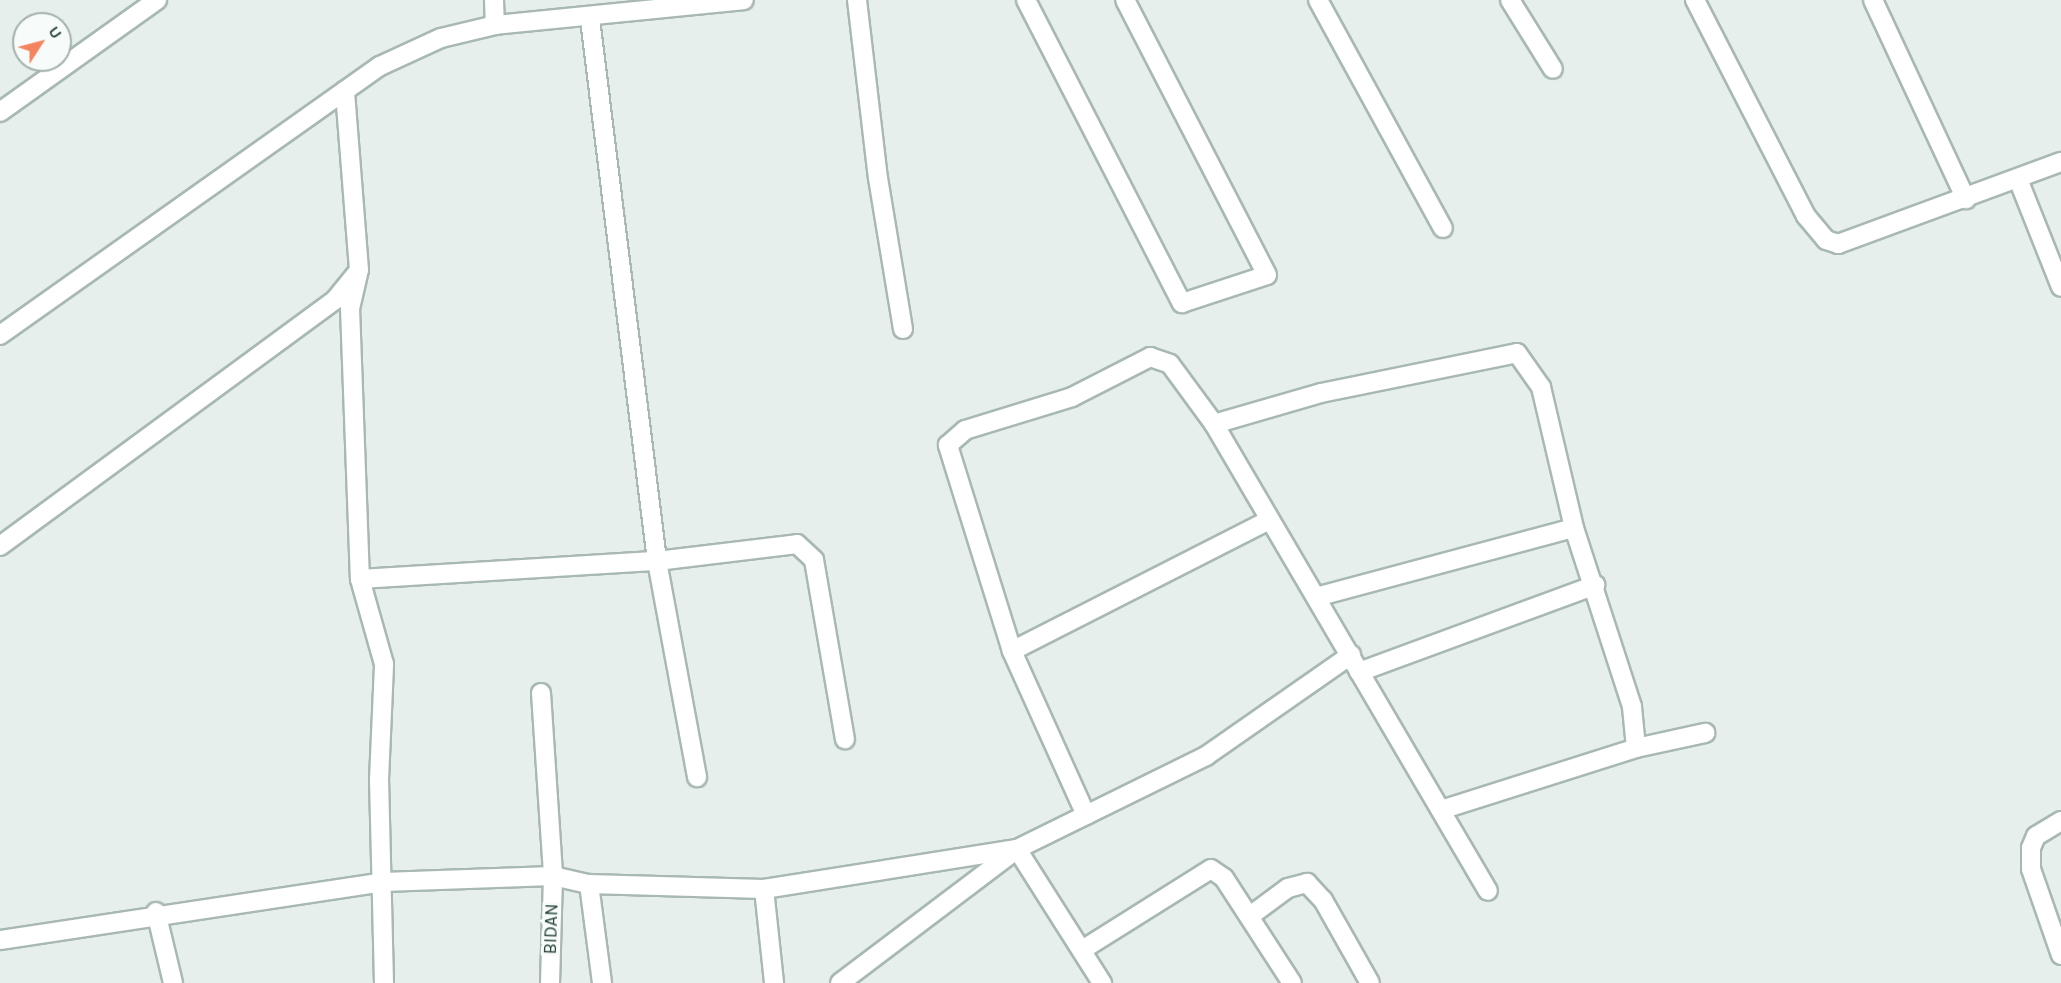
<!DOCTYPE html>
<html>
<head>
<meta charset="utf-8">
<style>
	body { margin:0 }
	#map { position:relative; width:2061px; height:983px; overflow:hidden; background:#e6efeb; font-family:Karla,sans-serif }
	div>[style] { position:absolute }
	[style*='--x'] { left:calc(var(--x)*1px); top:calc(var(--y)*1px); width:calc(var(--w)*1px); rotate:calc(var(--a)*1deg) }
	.roads { filter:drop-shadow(2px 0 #a8b8b2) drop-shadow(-2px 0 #a8b8b2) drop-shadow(0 2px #a8b8b2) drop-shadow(0 -2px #a8b8b2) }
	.minor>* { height:18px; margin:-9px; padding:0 9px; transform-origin:9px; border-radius:9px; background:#fff }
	span { translate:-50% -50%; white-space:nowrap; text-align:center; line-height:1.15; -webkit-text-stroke:6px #f7fbf9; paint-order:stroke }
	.street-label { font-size:18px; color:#24423a }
	.north { position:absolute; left:12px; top:12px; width:60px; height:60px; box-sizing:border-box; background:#f7fbf9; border:2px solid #a3b1ad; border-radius:50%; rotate:54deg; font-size:16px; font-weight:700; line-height:24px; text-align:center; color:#24423a }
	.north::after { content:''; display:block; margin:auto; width:21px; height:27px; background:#f4845f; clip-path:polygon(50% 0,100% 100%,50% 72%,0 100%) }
</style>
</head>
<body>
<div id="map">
	<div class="roads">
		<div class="minor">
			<div style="--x:494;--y:0;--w:25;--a:88"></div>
			<div style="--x:857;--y:0;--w:179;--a:83.3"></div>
			<div style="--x:878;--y:178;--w:153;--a:80.6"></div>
			<div style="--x:1026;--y:0;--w:341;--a:62.8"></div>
			<div style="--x:1182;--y:303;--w:89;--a:-18.2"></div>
			<div style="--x:1267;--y:275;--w:309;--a:-117.3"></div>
			<div style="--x:1318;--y:0;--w:260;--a:61.3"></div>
			<div style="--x:1510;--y:0;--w:81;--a:58.1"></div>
			<div style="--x:1695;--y:0;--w:243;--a:62.8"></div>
			<div style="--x:1806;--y:216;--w:31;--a:50"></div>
			<div style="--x:1826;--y:240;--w:13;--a:18"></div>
			<div style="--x:1838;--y:244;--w:238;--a:-20.2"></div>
			<div style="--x:1873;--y:0;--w:220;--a:65"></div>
			<div style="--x:590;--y:19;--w:546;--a:82.95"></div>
			<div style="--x:657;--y:561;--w:220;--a:79.5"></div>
			<div style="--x:0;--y:112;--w:193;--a:-35.5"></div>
			<div style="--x:2018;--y:179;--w:116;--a:68.3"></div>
			<div style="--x:358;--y:274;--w:35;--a:103"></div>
			<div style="--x:350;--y:308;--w:271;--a:87.9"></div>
			<div style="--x:0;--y:335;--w:466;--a:-35.3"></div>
			<div style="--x:380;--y:66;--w:67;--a:-24.7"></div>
			<div style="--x:441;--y:38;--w:56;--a:-13.5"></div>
			<div style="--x:495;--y:25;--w:250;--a:-5.7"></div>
			<div style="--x:1214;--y:424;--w:111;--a:-16.2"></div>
			<div style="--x:1321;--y:393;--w:200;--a:-11.5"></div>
			<div style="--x:1517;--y:353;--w:42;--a:54.8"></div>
			<div style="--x:1541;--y:387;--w:145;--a:76.8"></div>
			<div style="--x:1574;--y:528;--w:188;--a:72"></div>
			<div style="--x:1632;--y:707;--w:41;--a:84.4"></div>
			<div style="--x:0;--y:546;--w:416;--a:-36.3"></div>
			<div style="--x:335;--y:300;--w:38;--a:-51"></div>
			<div style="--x:359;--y:270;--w:180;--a:-94.5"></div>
			<div style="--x:1316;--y:597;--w:267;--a:-15"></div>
			<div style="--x:1012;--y:651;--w:288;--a:-27"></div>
			<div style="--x:1359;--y:672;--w:252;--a:-20.2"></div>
			<div style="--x:541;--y:693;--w:183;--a:86.2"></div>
			<div style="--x:553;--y:876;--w:107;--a:91.6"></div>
			<div style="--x:1444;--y:809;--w:201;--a:-17.6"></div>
			<div style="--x:1636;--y:748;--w:71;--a:-12.3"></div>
			<div style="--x:1086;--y:815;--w:180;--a:-114.3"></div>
			<div style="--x:1012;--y:651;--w:216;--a:-107.3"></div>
			<div style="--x:948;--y:445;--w:23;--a:-41"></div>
			<div style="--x:965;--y:430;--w:112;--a:-17.1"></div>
			<div style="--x:1072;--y:397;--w:88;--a:-27.1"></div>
			<div style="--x:1150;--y:357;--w:21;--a:19"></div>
			<div style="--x:1170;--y:364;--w:74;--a:53.7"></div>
			<div style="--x:1214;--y:424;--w:541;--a:59.6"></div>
			<div style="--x:2061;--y:821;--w:29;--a:149"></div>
			<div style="--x:2036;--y:836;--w:13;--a:113"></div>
			<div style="--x:2031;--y:848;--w:21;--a:90"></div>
			<div style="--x:2031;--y:869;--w:91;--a:70.8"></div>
			<div style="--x:589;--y:884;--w:100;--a:82.5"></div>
			<div style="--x:764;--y:889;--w:95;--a:83.9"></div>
			<div style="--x:156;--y:912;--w:73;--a:76.5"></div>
			<div style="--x:1250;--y:916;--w:47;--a:-36.4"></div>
			<div style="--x:1288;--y:888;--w:20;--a:-15"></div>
			<div style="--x:1307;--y:883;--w:23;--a:47"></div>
			<div style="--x:1323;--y:900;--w:95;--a:60.5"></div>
			<div style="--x:0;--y:940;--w:387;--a:-8.6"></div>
			<div style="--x:383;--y:882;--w:170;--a:-2"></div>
			<div style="--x:553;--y:876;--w:37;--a:13"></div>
			<div style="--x:589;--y:884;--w:175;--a:1.6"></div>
			<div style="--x:764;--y:889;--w:256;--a:-9"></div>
			<div style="--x:1017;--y:849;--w:159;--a:57.6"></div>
			<div style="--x:1082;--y:950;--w:152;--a:-32.1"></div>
			<div style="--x:1211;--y:869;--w:16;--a:35"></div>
			<div style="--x:1224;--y:878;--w:125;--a:57.1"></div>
			<div style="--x:384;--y:983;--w:203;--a:-91.4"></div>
			<div style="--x:379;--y:780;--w:116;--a:-87.5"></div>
			<div style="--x:384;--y:664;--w:88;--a:-105.8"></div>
			<div style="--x:360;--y:579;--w:298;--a:-3.5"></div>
			<div style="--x:657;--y:561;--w:141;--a:-6.9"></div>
			<div style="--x:797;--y:544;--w:23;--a:43"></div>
			<div style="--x:814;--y:560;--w:182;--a:80.2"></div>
			<div style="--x:840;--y:983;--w:222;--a:-37.1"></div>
			<div style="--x:1017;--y:849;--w:211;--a:-26.2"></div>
			<div style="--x:1206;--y:756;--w:177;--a:-34.9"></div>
		</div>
	</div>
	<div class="street-label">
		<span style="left:551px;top:929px;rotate:-88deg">BIDAN</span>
	</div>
	<div class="north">U</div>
</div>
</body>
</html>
